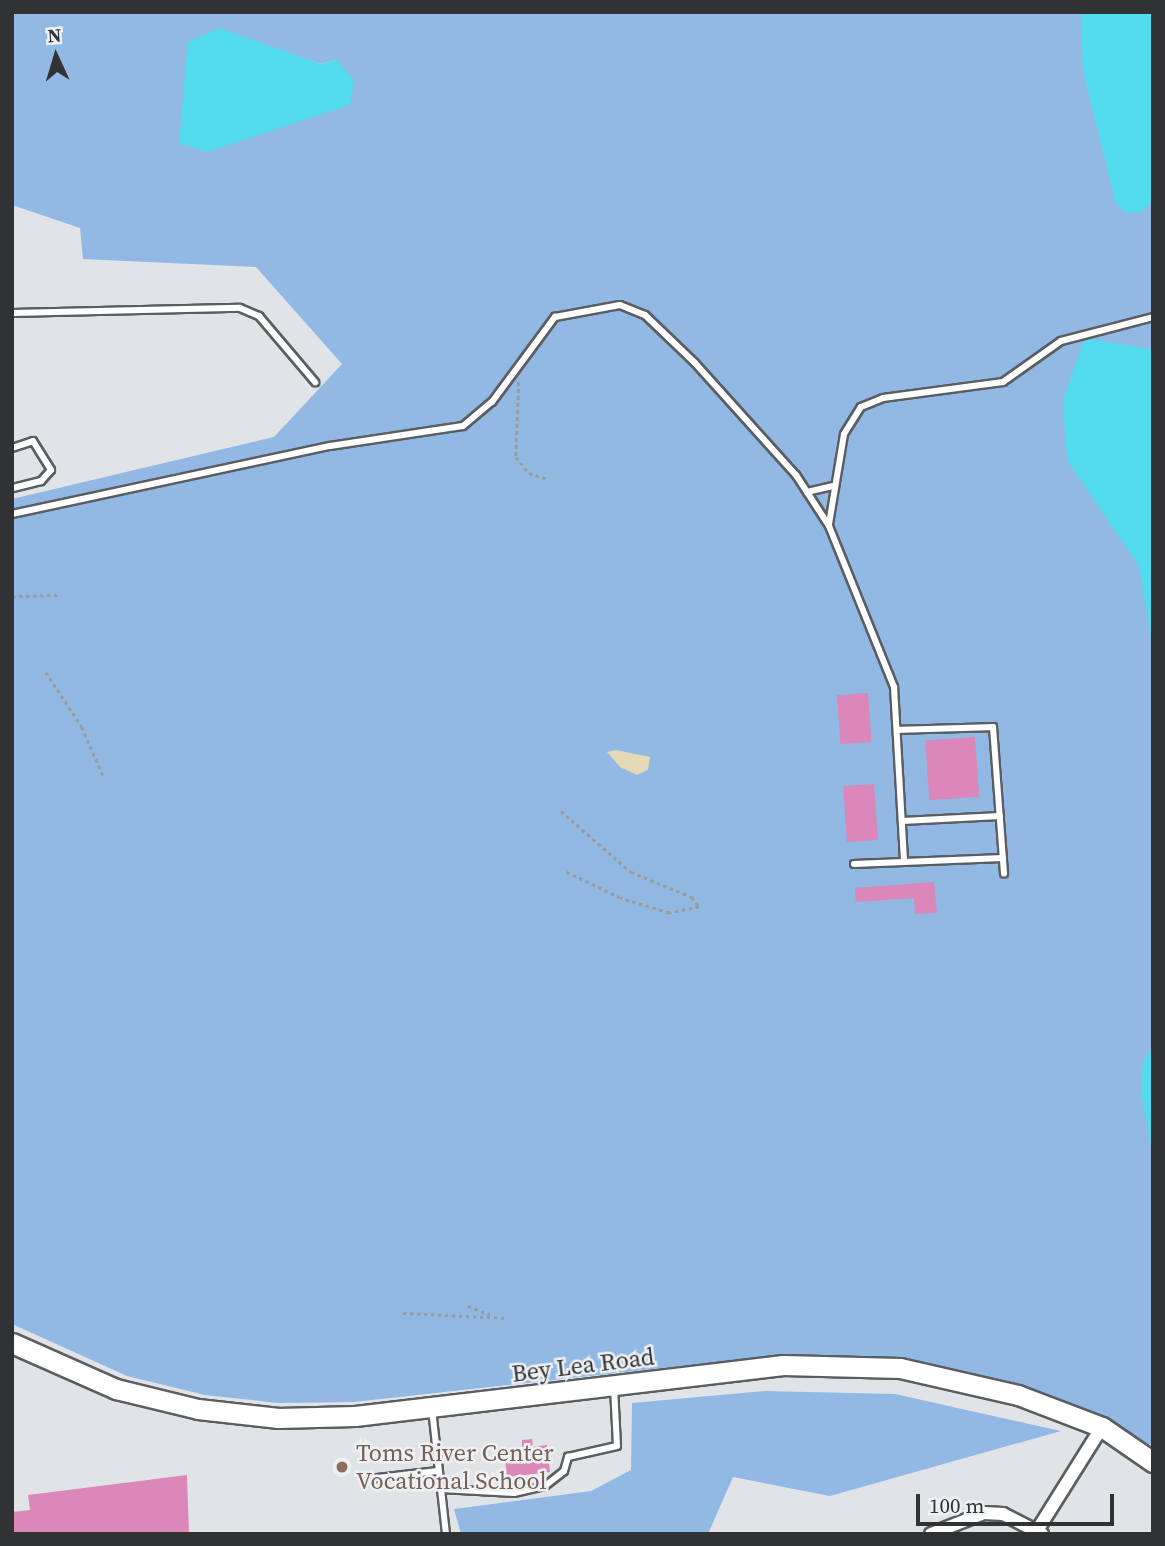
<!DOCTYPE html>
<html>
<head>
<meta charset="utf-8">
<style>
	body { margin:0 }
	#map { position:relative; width:1165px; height:1546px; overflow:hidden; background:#e1e4e7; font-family:"Source Serif 4",serif }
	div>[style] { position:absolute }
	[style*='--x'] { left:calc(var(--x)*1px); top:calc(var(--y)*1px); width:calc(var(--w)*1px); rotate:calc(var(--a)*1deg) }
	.green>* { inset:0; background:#92b8e4 }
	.sand>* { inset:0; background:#e4dab5 }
	.water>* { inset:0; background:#52daee }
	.building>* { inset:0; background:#db87b9; transform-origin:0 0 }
	.path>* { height:2.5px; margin-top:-1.25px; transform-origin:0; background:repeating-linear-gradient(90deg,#999c9e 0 3.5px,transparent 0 7px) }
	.roads { filter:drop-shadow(2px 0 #5b5e61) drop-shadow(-2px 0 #5b5e61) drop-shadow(0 2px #5b5e61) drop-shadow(0 -2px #5b5e61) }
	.lane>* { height:6px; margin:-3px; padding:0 3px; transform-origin:3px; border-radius:3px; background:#fff }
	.street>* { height:12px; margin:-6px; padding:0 6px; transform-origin:6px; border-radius:6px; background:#fff }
	.primary>* { height:19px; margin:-9.5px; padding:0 9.5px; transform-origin:9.5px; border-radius:9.5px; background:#fff }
	.dots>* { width:19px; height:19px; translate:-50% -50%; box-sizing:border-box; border:4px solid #eef1f4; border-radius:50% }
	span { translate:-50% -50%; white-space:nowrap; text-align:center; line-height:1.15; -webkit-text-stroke:5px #eef1f4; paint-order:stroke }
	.street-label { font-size:24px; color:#313234 }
	.education-label { font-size:24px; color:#785e54 }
	.left { translate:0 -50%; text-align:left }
	.frame { position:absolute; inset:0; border:14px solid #313234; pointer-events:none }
	.north { position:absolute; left:21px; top:21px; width:70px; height:70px; -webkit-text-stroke:5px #eef1f4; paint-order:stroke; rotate:356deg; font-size:19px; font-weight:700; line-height:28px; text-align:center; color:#313234 }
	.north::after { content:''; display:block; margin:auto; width:24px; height:32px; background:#313234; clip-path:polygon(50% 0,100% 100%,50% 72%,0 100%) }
	.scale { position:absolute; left:916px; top:1494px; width:198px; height:32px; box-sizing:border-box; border:4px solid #313234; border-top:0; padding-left:9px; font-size:21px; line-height:24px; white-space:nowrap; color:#313234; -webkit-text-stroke:5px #eef1f4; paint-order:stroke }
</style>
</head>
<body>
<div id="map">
	<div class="green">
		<div style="clip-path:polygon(evenodd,12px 12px,1153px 12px,1153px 1446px,1022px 1385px,901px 1358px,781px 1355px,354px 1402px,278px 1403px,205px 1395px,127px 1376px,12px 1324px,12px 499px,274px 437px,342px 364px,256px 267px,83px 259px,80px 228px,12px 205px,12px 12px,284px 52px,321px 64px,337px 60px,179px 143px,284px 52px)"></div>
		<div style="clip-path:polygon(765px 1391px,895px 1394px,1061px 1431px,830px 1496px,733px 1477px,708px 1534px,461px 1534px,454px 1509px,591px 1491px,631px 1470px,632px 1403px)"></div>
	</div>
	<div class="sand">
		<div style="clip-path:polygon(616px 750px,650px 757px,648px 770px,637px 775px,620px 767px,607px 752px)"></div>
	</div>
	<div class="water">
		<div style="clip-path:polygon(1081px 12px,1153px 12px,1153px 202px,1139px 213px,1124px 212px,1115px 201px,1083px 71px)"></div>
		<div style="clip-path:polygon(219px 28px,321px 64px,337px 60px,354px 81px,350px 105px,207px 152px,179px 143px,188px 42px)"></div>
		<div style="clip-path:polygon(1085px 338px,1153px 350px,1153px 650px,1139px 566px,1067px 460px,1063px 400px)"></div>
		<div style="clip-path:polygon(1153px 1046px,1153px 1156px,1141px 1092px,1143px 1062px)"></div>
	</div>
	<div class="building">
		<div style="left:868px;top:693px;width:49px;height:31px;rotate:86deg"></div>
		<div style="left:975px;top:737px;width:60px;height:50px;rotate:86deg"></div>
		<div style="left:874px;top:784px;width:56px;height:31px;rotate:86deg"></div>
		<div style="clip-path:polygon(934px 882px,937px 913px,915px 914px,914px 898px,856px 902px,855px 888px)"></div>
		<div style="clip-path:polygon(532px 1439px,533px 1447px,547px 1445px,550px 1472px,507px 1477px,504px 1450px,522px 1448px,522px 1440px)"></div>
		<div style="clip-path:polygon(187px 1475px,189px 1534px,12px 1534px,12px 1512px,30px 1510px,28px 1495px)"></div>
	</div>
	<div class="path">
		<div style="--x:519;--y:382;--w:75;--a:92.3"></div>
		<div style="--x:516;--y:457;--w:21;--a:51"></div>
		<div style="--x:529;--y:473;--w:19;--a:18"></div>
		<div style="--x:12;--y:596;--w:47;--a:-1.2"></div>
		<div style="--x:46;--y:672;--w:66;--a:56.8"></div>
		<div style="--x:82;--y:727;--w:56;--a:66.7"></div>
		<div style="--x:561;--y:811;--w:93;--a:41.1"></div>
		<div style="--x:631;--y:872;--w:66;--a:22.3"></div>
		<div style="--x:692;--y:897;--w:12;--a:55"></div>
		<div style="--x:699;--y:907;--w:31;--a:169"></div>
		<div style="--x:669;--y:913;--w:51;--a:-163"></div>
		<div style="--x:620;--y:898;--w:62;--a:-154.3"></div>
		<div style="--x:468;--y:1306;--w:24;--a:22"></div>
		<div style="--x:403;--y:1313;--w:104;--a:2.8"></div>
	</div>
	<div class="roads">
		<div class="lane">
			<div style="--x:12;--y:313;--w:228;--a:-1.3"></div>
			<div style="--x:240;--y:308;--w:21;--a:23"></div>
			<div style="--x:259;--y:316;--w:87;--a:49.7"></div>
			<div style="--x:12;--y:448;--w:22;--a:-18"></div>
			<div style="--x:33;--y:441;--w:34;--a:58"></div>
			<div style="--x:51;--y:470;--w:15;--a:132"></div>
			<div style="--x:41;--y:481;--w:30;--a:166"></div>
			<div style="--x:807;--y:492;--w:26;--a:-13"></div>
			<div style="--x:12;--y:514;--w:325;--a:-12.1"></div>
			<div style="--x:330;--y:446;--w:134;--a:-8.6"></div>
			<div style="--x:463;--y:426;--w:38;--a:-40"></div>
			<div style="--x:492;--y:402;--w:106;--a:-53.5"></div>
			<div style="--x:555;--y:317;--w:66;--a:-10.5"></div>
			<div style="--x:620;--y:305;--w:27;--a:22"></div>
			<div style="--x:645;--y:315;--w:69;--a:43.8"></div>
			<div style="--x:695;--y:363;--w:151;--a:48"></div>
			<div style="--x:796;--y:475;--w:61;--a:57.1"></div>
			<div style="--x:829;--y:526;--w:174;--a:68"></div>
			<div style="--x:894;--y:687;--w:175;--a:86.7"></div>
			<div style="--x:829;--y:524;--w:91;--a:-80.5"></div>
			<div style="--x:844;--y:434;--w:32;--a:-58"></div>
			<div style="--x:861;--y:407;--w:24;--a:-22"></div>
			<div style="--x:883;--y:398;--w:121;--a:-7.6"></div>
			<div style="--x:1003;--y:382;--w:71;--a:-35.3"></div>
			<div style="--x:1061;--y:341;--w:95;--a:-14.6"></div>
			<div style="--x:897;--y:730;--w:96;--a:-1.8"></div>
			<div style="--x:993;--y:727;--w:147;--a:85.7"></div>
			<div style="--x:902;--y:821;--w:98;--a:-2.9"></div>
			<div style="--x:854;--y:864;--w:149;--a:-2.3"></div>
			<div style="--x:432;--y:1409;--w:126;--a:83.6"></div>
			<div style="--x:369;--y:1479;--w:69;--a:-6.6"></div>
			<div style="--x:441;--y:1489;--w:73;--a:3.1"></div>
			<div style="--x:514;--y:1493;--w:32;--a:-13"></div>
			<div style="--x:545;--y:1486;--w:24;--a:-38"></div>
			<div style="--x:564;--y:1471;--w:15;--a:-74"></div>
			<div style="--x:568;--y:1457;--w:50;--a:-12.7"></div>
			<div style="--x:617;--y:1446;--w:59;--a:-92.9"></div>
		</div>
		<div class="street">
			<div style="--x:1038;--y:1529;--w:120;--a:-57.9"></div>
			<div style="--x:931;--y:1534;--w:57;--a:-21.6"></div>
			<div style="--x:984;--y:1513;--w:19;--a:3"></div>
			<div style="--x:1003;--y:1514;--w:44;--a:27.1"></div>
		</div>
		<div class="primary">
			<div style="--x:12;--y:1343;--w:114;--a:23.9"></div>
			<div style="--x:116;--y:1389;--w:84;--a:13.7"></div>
			<div style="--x:198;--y:1409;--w:81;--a:6.4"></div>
			<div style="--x:278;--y:1418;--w:77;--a:-1.5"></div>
			<div style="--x:355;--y:1416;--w:431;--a:-6.8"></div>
			<div style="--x:783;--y:1365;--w:117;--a:1.5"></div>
			<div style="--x:900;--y:1368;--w:121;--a:12.9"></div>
			<div style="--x:1018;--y:1395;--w:90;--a:20.9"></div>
			<div style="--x:1102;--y:1427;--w:62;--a:34.5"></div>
		</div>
	</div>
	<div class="dots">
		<div style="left:342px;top:1467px;background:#8d6e63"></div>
	</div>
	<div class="street-label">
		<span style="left:583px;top:1365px;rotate:-7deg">Bey Lea Road</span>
	</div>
	<div class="education-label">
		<span class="left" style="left:356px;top:1467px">Toms River Center<br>Vocational School</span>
	</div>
	<div class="frame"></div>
	<div class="north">N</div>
	<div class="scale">100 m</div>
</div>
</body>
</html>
